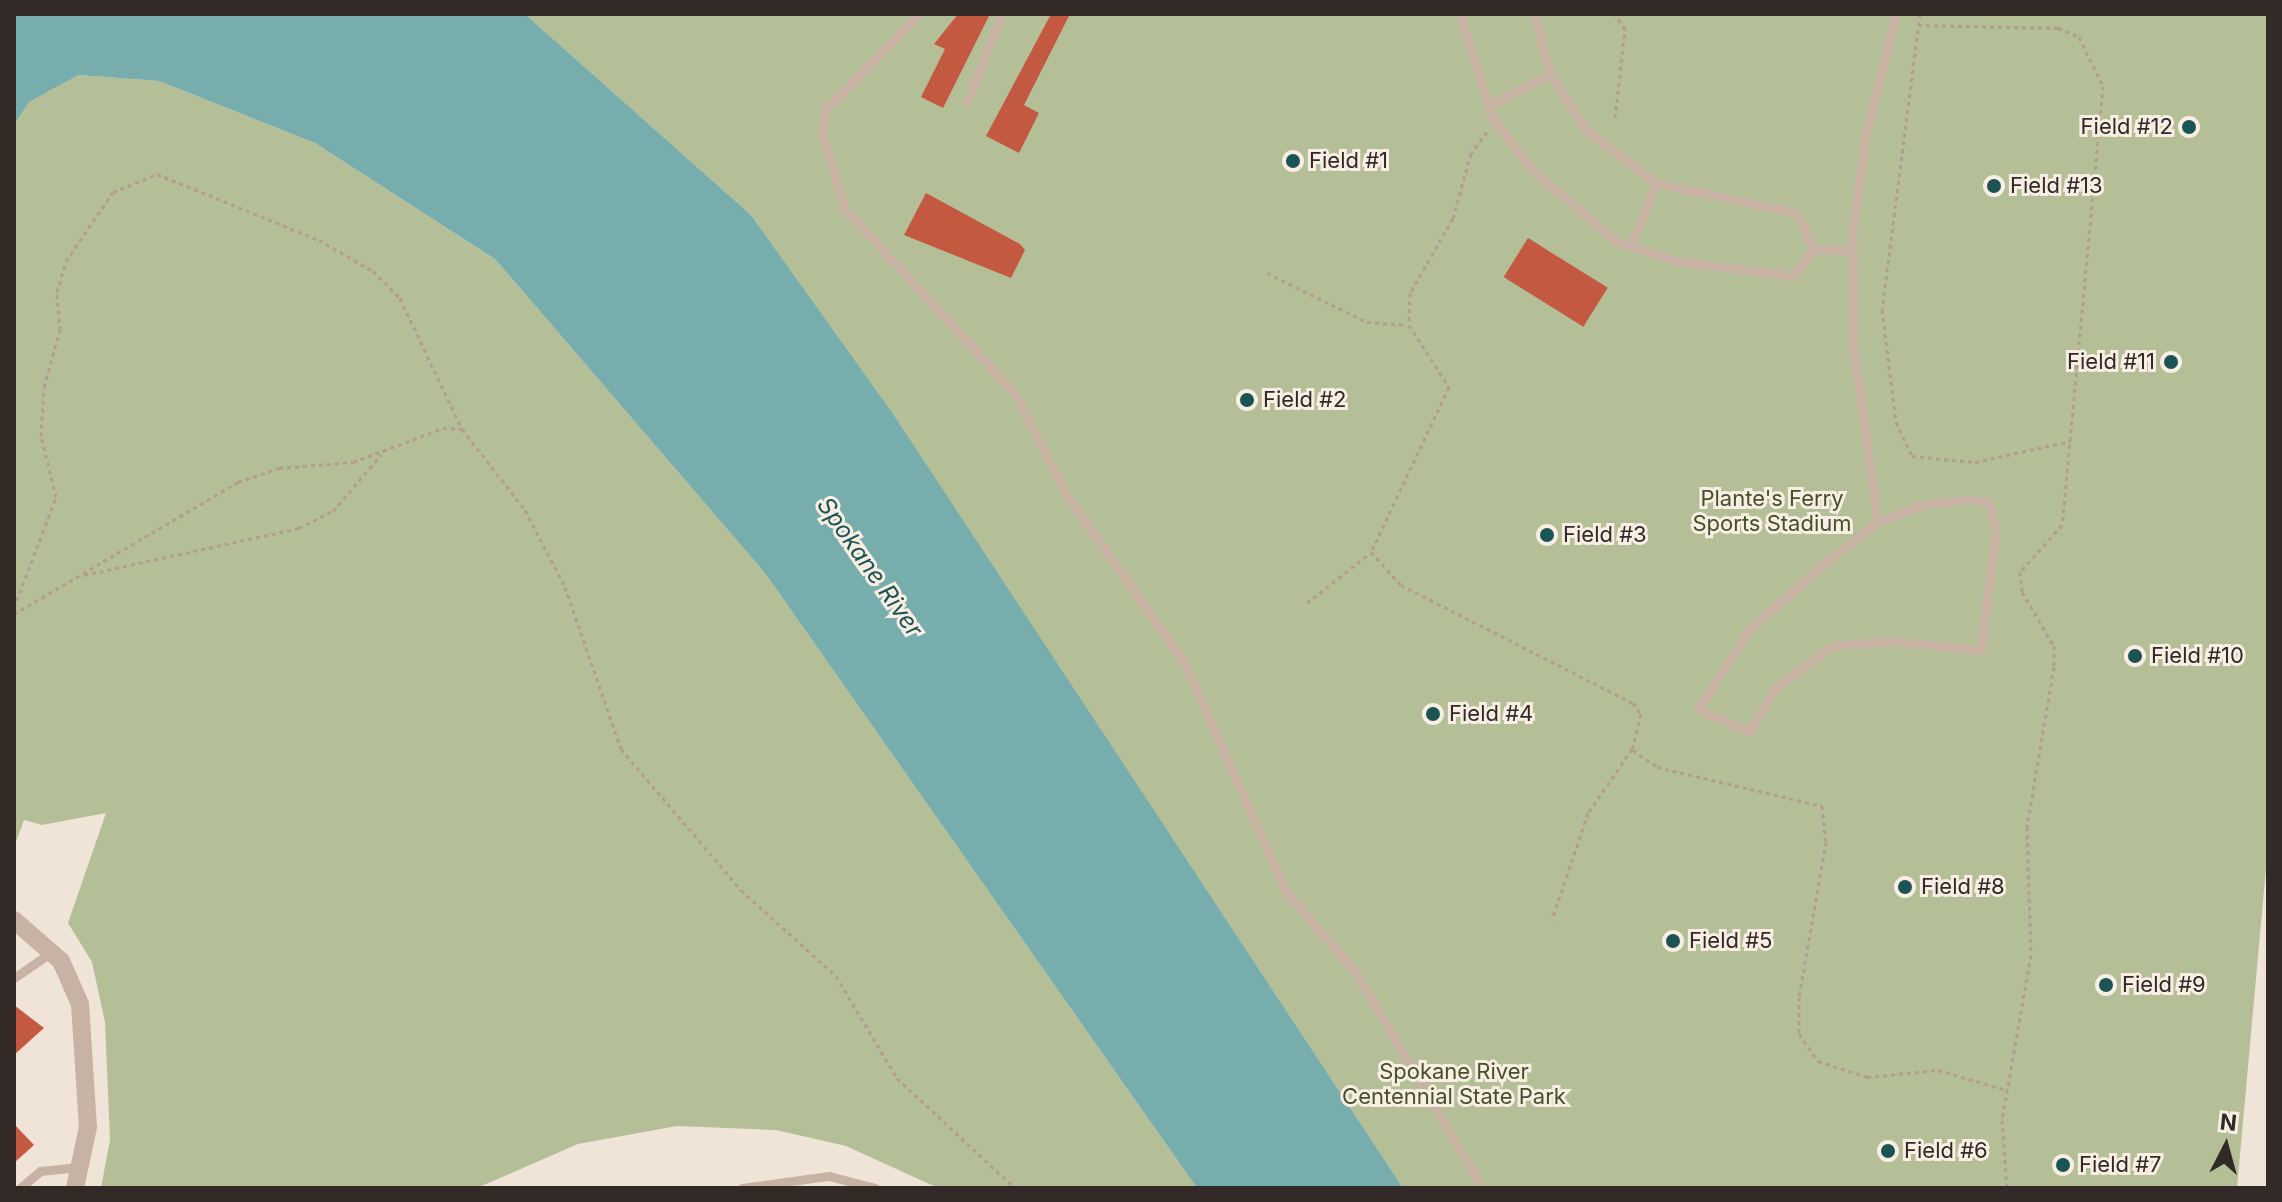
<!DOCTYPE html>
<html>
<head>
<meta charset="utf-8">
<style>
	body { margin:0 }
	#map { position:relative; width:2282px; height:1202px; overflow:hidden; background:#f0e3d8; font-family:Inter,sans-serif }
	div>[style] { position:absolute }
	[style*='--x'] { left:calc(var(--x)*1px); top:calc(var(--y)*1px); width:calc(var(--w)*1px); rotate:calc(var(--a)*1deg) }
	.green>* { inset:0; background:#b4bf98 }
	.water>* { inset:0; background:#77adac }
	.building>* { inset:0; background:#c45942; transform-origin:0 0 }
	.path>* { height:3px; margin-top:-1.5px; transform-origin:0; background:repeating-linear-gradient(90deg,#b49c8e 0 4px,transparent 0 8px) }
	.service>* { height:9px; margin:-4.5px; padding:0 4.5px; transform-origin:4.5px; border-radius:4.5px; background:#c8b2a4 }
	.minor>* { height:18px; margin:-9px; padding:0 9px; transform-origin:9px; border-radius:9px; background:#c8b2a4 }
	.dots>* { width:22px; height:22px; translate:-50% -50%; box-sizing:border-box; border:4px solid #f8eee4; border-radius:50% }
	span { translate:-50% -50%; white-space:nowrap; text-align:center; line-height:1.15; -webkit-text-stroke:6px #f8eee4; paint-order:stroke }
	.poi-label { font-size:22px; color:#332926 }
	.right { translate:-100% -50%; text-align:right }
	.left { translate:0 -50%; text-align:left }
	.park-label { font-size:22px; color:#45512a }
	.water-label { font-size:24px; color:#1c5454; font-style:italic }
	.frame { position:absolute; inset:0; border:16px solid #332926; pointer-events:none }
	.north { position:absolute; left:2186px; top:1106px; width:80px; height:80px; -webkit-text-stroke:6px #f8eee4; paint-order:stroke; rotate:6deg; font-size:22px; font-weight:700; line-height:32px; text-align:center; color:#332926 }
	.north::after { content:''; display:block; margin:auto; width:28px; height:36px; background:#332926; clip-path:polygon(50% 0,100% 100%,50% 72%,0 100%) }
</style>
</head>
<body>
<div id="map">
	<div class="green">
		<div style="clip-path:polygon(525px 14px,2268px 14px,2268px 846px,2237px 1188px,1403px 1188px,893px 415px,751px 215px)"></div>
		<div style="clip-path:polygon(79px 75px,159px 81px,315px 143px,495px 259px,765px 573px,1197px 1188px,938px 1188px,846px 1146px,776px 1130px,677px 1126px,578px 1144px,477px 1188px,101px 1188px,110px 1140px,105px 1022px,92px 962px,68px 923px,106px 813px,42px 825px,24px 820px,14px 847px,14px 125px,29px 102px)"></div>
	</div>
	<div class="water">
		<div style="clip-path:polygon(14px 14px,525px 14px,751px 215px,893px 414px,1403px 1188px,1197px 1188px,765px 573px,495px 259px,315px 143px,159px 81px,79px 75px,29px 102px,14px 125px)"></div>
	</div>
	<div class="building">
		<div style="clip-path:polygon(958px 14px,990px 14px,943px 108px,921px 97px,945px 49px,934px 44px)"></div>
		<div style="clip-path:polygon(1051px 14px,1070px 14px,1024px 105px,1039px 113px,1019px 153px,986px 136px)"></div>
		<div style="clip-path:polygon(926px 193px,1020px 244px,1025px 250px,1011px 278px,904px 235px)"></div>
		<div style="left:1528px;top:238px;width:94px;height:46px;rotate:32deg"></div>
		<div style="clip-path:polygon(14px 1005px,44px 1028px,14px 1055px)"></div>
		<div style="clip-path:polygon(14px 1124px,34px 1145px,14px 1163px)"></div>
	</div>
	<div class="path">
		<div style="--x:1920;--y:14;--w:298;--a:97.3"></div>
		<div style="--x:1882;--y:310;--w:113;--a:82.9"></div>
		<div style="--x:1896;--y:422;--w:38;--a:65"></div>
		<div style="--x:1912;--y:456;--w:63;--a:5.4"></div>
		<div style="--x:1975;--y:462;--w:98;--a:-12.3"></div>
		<div style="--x:1918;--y:25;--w:140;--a:1.2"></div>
		<div style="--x:2058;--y:28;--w:23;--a:23"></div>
		<div style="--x:2079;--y:37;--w:55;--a:63.9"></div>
		<div style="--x:2103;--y:86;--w:441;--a:95.3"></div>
		<div style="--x:2062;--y:525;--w:63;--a:131.8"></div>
		<div style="--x:2020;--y:572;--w:20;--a:84"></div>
		<div style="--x:2022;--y:592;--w:63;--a:59.3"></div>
		<div style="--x:2054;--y:646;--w:21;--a:90"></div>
		<div style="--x:2054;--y:667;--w:162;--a:99.6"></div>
		<div style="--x:2027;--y:827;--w:128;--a:88.2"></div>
		<div style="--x:2031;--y:955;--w:168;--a:100"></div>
		<div style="--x:2002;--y:1120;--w:68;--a:85.8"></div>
		<div style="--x:1615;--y:118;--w:90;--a:-83.6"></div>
		<div style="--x:1625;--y:29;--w:18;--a:-124"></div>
		<div style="--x:1487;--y:132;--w:26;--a:127"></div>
		<div style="--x:1471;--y:153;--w:67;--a:105.5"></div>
		<div style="--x:1453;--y:218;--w:86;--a:119.8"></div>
		<div style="--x:1410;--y:293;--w:32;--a:92"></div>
		<div style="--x:1409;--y:325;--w:74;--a:57.2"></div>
		<div style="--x:1449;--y:387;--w:183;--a:115.3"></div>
		<div style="--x:1371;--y:552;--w:45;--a:47.7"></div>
		<div style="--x:1401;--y:585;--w:260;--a:27"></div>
		<div style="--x:1633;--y:703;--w:14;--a:54"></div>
		<div style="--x:1641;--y:714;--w:36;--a:104"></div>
		<div style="--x:1632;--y:749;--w:78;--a:124.5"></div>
		<div style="--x:1588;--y:813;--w:113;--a:108.6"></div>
		<div style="--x:1267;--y:273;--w:111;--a:26.1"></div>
		<div style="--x:1367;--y:322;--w:40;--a:4.3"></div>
		<div style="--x:84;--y:575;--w:220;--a:-12.3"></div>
		<div style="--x:299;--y:528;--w:38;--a:-27"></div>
		<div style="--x:333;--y:511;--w:74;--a:-49.4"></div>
		<div style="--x:1307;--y:603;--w:80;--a:-38.4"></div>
		<div style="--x:14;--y:608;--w:119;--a:-69.3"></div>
		<div style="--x:56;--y:497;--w:63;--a:-103.8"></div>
		<div style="--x:41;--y:436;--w:49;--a:-86.5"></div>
		<div style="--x:44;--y:387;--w:59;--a:-74.3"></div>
		<div style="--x:60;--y:330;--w:38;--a:-95"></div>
		<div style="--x:57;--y:292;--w:32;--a:-74"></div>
		<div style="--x:66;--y:261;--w:83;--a:-55.7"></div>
		<div style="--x:113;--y:192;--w:48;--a:-22.2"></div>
		<div style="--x:157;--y:174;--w:175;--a:22.2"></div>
		<div style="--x:319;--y:240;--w:62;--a:29.9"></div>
		<div style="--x:373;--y:271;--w:38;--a:45"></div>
		<div style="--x:400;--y:298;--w:145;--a:64.7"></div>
		<div style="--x:462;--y:429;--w:103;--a:52.1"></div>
		<div style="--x:525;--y:510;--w:87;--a:62.5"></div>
		<div style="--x:565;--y:587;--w:171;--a:70.9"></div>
		<div style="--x:621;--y:749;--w:185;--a:49.6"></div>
		<div style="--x:741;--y:890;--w:128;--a:42.2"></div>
		<div style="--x:836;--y:976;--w:119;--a:59.1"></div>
		<div style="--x:897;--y:1078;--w:161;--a:43"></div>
		<div style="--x:14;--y:614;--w:260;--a:-30.5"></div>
		<div style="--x:238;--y:482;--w:43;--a:-18.9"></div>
		<div style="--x:279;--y:468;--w:74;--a:-4.6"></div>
		<div style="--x:353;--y:462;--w:96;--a:-20.7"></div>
		<div style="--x:443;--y:428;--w:18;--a:3"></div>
		<div style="--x:1633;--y:750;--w:29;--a:35"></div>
		<div style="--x:1657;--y:767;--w:170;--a:13.3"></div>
		<div style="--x:1822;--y:806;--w:36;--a:84"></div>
		<div style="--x:1826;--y:842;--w:157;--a:99.9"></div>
		<div style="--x:1799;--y:997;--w:37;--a:90"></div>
		<div style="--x:1799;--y:1034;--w:33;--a:55"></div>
		<div style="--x:1818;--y:1061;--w:52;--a:18.1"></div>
		<div style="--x:1867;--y:1077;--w:71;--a:-5.6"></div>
		<div style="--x:1938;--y:1070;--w:72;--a:16.2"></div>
	</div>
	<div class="service">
		<div style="--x:919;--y:14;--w:134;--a:134.4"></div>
		<div style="--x:825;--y:110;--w:24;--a:97"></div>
		<div style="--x:822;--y:134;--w:78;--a:73"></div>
		<div style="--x:845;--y:209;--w:251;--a:47.4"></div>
		<div style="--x:1015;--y:394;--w:112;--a:63"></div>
		<div style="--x:1066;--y:494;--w:208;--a:55"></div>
		<div style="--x:1185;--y:664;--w:249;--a:66.1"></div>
		<div style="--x:1286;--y:892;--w:107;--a:49.2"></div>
		<div style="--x:1356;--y:973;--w:249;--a:59.6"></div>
		<div style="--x:1460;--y:14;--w:106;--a:72.9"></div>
		<div style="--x:1491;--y:115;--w:67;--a:53.5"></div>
		<div style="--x:1531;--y:169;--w:113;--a:40.3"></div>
		<div style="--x:1617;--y:242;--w:63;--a:17.6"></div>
		<div style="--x:1677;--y:261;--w:117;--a:7.4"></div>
		<div style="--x:1793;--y:276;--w:34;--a:-52"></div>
		<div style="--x:1814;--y:249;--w:38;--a:3"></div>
		<div style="--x:1534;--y:14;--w:62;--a:75.1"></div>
		<div style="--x:1550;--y:74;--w:68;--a:57"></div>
		<div style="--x:1587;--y:131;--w:86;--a:37"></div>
		<div style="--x:1656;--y:183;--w:144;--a:12"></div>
		<div style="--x:1797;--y:213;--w:40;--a:65"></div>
		<div style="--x:967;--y:102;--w:95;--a:-68.3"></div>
		<div style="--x:1488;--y:106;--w:70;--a:-27.3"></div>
		<div style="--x:1631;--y:245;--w:67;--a:-68"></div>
		<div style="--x:1967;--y:500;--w:21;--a:5"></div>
		<div style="--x:1988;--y:502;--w:28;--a:73"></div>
		<div style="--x:1996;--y:529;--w:122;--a:97.1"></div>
		<div style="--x:1981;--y:650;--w:91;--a:-174.4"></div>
		<div style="--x:1890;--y:641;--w:58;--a:175.1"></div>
		<div style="--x:1832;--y:646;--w:71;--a:143.6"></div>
		<div style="--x:1775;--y:688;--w:51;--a:120.6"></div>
		<div style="--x:1749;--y:732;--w:56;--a:-155.7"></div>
		<div style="--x:1698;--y:709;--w:94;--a:-57.2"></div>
		<div style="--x:1749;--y:630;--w:96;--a:-41.6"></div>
		<div style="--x:1821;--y:566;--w:72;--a:-37.7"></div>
		<div style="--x:1878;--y:522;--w:51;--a:-20.6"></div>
		<div style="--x:1926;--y:504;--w:41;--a:-5.6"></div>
		<div style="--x:1878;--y:522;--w:179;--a:-98"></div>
		<div style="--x:1853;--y:345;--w:109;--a:-90.5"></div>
		<div style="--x:1852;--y:236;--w:104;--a:-82.3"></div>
		<div style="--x:1866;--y:133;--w:123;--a:-75.9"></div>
		<div style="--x:14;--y:978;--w:47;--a:-34.7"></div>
		<div style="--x:20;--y:1188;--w:26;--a:-40"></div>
		<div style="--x:40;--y:1171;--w:40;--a:-5.7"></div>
		<div style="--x:742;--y:1188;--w:88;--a:-7.9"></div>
		<div style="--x:829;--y:1176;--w:48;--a:14.6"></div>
	</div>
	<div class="minor">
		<div style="--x:14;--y:920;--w:62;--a:41.1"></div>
		<div style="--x:61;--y:961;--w:47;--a:66.2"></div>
		<div style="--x:80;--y:1004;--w:123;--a:86.3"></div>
		<div style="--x:88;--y:1127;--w:62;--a:102"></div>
	</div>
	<div class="dots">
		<div style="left:2189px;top:127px;background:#1c5454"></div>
		<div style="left:1293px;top:161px;background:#1c5454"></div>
		<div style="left:1994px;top:186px;background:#1c5454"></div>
		<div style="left:2171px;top:362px;background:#1c5454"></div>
		<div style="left:1247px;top:400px;background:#1c5454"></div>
		<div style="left:1547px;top:535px;background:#1c5454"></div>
		<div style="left:2135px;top:656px;background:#1c5454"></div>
		<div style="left:1433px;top:714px;background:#1c5454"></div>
		<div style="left:1905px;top:887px;background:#1c5454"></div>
		<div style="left:1673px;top:941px;background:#1c5454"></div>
		<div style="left:2106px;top:985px;background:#1c5454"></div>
		<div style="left:1888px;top:1151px;background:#1c5454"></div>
		<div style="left:2063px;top:1165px;background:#1c5454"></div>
	</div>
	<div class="poi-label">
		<span class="right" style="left:2173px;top:127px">Field #12</span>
		<span class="left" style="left:1309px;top:161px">Field #1</span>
		<span class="left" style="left:2010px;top:186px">Field #13</span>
		<span class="right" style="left:2155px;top:362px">Field #11</span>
		<span class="left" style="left:1263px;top:400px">Field #2</span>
		<span class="left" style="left:1563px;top:535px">Field #3</span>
		<span class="left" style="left:2151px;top:656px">Field #10</span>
		<span class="left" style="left:1449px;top:714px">Field #4</span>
		<span class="left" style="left:1921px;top:887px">Field #8</span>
		<span class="left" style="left:1689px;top:941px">Field #5</span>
		<span class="left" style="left:2122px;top:985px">Field #9</span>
		<span class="left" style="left:1904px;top:1151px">Field #6</span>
		<span class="left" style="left:2079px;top:1165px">Field #7</span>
	</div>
	<div class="park-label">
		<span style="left:1772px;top:511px">Plante's Ferry<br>Sports Stadium</span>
		<span style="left:1454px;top:1084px">Spokane River<br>Centennial State Park</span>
	</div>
	<div class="water-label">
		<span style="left:870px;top:567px;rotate:55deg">Spokane River</span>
	</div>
	<div class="frame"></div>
	<div class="north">N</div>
</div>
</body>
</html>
